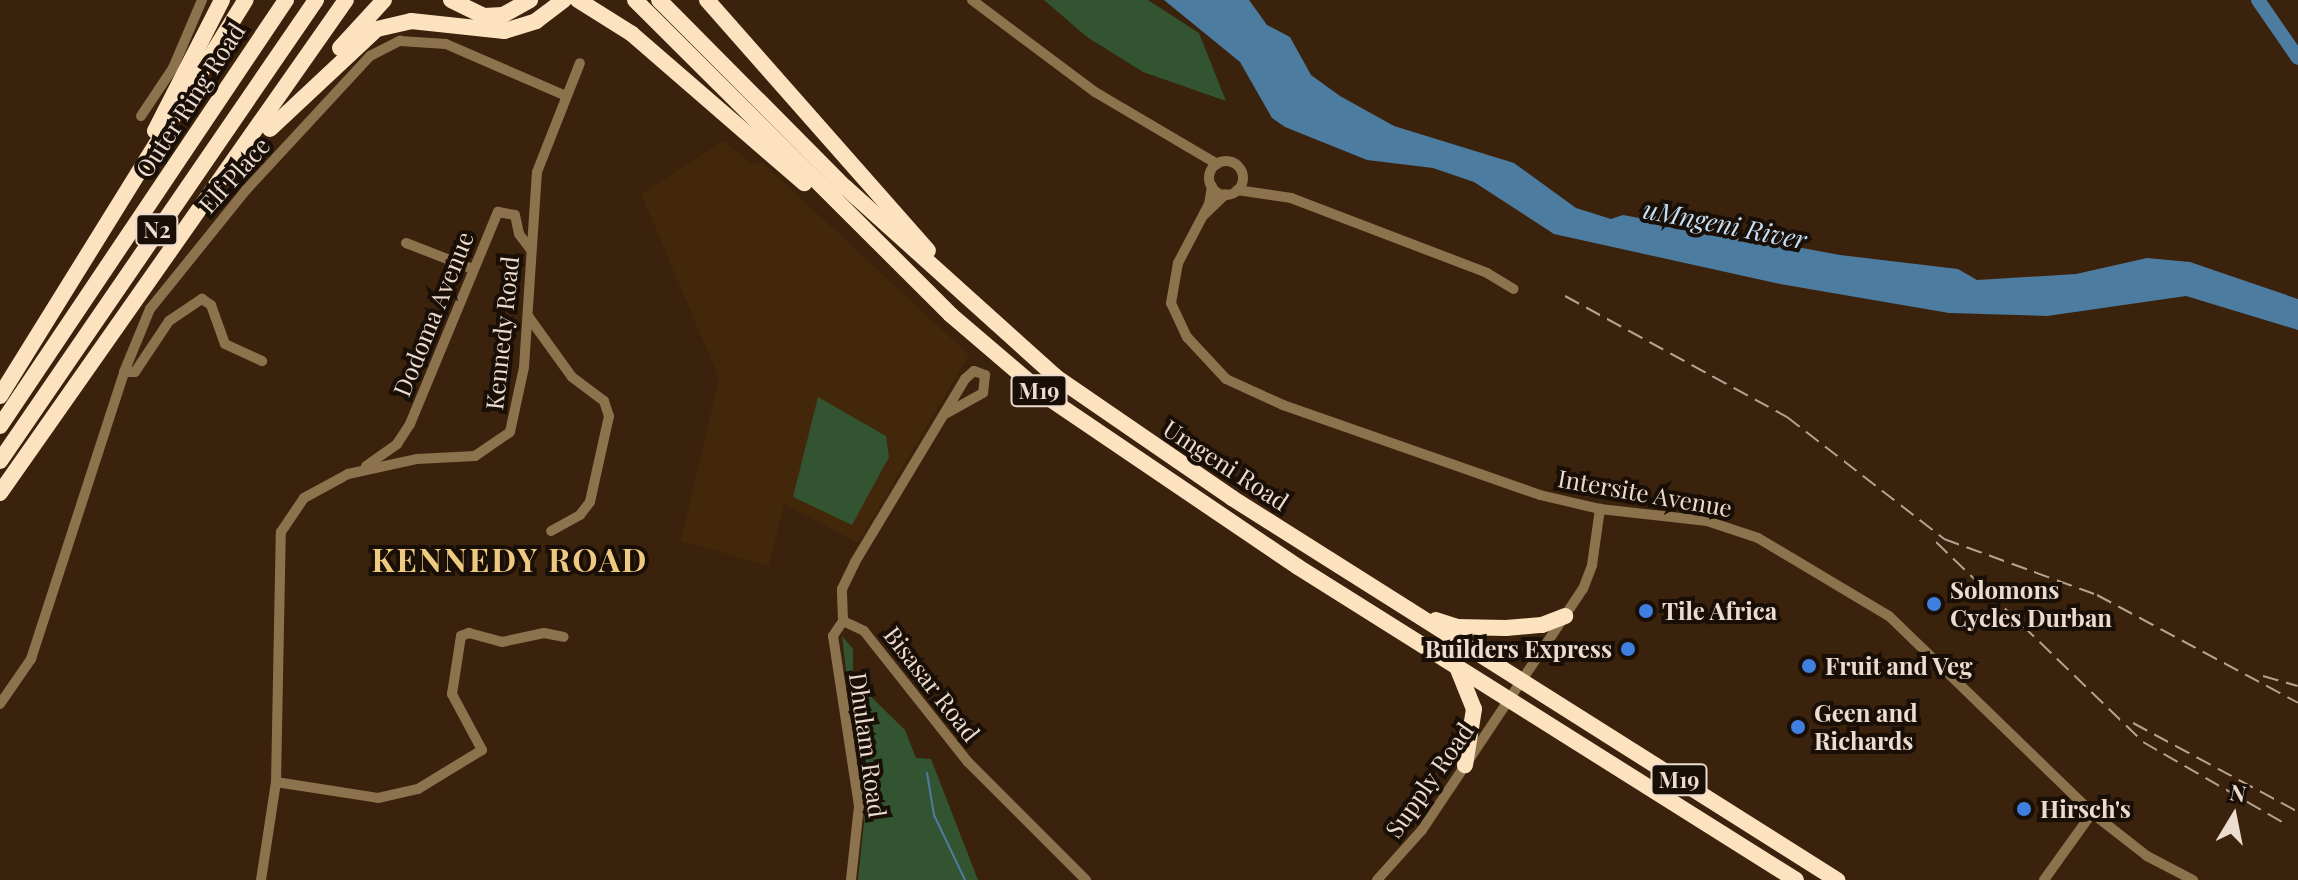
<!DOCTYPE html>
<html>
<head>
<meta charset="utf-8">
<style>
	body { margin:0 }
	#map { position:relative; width:2298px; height:880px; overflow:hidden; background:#3a220c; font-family:"Playfair Display",serif }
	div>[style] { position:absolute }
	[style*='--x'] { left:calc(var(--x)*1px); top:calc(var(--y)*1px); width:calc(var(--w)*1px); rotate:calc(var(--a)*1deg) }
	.built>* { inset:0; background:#43270a }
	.green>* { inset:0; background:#325431 }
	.water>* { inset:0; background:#4d7ca1 }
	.stream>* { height:2px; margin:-1px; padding:0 1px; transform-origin:1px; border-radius:1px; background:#4d7ca1 }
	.river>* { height:14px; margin:-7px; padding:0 7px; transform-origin:7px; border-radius:7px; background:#4d7ca1 }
	.minor>* { height:10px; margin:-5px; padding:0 5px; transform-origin:5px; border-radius:5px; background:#8c724d }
	.minor>.ring { margin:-5px; padding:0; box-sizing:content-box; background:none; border:10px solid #8c724d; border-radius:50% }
	.highway>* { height:16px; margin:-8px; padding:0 8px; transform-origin:8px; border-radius:8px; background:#fce2be }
	.rail>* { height:2px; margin-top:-1px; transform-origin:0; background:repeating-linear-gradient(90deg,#b4a292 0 16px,transparent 0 24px) }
	.dots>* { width:22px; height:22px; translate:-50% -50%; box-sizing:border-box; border:4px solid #190f06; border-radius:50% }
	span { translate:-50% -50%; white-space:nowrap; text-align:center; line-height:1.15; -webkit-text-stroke:8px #190f06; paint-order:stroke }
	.shield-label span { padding:2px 6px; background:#190f06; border:2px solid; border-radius:6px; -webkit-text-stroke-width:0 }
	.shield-label { font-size:22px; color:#ebdccf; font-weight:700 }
	.street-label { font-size:24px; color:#ebdccf }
	.poi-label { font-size:24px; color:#ebdccf; font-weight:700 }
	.left { translate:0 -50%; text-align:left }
	.right { translate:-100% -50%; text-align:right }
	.water-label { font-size:26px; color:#c4dff6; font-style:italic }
	.district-label { font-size:32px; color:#eec980; font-weight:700; letter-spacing:2px }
	.north { position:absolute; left:2194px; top:776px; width:80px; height:80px; -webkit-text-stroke:6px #190f06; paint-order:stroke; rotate:10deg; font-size:22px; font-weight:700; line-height:32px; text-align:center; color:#ebdccf }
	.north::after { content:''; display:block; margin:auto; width:28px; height:36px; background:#ebdccf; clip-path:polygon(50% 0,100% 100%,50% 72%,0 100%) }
</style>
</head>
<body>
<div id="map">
	<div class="built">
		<div style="clip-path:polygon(724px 141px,751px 164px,763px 163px,969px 355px,858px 543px,784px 504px,769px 566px,681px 541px,719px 378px,641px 194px)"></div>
	</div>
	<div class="green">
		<div style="clip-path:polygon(1044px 0,1148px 0,1199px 33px,1226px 101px,1143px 72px,1087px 37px)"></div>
		<div style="clip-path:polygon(818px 397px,886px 436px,889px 457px,852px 525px,793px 497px)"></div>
		<div style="clip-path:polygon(842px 636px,853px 649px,853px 679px,905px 730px,916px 758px,931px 759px,978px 880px,858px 880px,864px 822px)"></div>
	</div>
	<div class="water">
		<div style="clip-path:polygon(1164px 0,1249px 0,1267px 25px,1290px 37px,1311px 75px,1340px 96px,1394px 126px,1514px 163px,1576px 208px,1611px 219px,1623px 215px,1840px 255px,1958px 269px,1977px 280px,2076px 274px,2147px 258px,2190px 262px,2298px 299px,2298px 330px,2186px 296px,2047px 316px,1949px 313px,1780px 284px,1554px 234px,1474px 182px,1433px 168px,1367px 160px,1285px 127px,1272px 118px,1240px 62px)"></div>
	</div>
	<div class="stream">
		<div style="--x:927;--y:773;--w:43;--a:80.5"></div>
		<div style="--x:934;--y:815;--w:72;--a:64.5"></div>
	</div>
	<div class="river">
		<div style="--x:2258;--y:0;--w:70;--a:55.4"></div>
	</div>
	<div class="minor">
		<div style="--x:972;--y:0;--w:154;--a:36.8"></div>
		<div style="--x:1095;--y:92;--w:142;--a:30.5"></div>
		<div style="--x:141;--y:116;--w:58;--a:-56.3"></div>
		<div style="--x:173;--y:68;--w:74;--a:-66.9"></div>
		<div class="ring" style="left:1209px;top:161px;width:24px;height:24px"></div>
		<div style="--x:1212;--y:186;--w:18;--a:99"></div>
		<div style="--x:1209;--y:204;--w:67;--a:117.7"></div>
		<div style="--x:1178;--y:263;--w:41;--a:99.9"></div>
		<div style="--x:1171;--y:303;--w:38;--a:65"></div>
		<div style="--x:1187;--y:337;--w:57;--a:47.1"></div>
		<div style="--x:1226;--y:379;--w:63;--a:24.5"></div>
		<div style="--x:1283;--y:405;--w:272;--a:19.3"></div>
		<div style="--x:1540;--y:495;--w:62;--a:13.1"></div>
		<div style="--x:1600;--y:509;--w:108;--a:6.4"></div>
		<div style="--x:1707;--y:521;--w:54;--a:18.4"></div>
		<div style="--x:1758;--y:538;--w:152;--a:30.8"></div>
		<div style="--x:1889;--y:616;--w:283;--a:44.1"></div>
		<div style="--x:2092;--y:813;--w:70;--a:38"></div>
		<div style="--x:2147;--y:856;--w:52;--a:27.6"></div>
		<div style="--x:1237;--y:190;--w:55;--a:8.4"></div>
		<div style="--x:1291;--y:198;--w:210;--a:20.9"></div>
		<div style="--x:1487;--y:273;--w:31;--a:31"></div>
		<div style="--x:1204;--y:215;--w:30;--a:-44"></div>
		<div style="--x:406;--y:243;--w:72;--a:21.2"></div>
		<div style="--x:528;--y:316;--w:75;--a:54.2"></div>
		<div style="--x:572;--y:377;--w:40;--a:37"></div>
		<div style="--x:604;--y:401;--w:16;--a:72"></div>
		<div style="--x:609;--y:416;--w:88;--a:102.5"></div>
		<div style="--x:590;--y:502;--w:16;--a:128"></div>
		<div style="--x:580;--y:515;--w:33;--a:151"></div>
		<div style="--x:124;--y:372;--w:11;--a:0"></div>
		<div style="--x:135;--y:372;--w:61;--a:-56.3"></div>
		<div style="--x:169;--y:321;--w:40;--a:-34"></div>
		<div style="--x:202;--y:299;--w:11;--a:34"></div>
		<div style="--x:211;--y:305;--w:41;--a:70.3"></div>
		<div style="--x:225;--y:344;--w:41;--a:24.7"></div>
		<div style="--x:366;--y:466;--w:38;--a:-35"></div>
		<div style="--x:397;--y:444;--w:24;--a:-57"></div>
		<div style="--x:410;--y:424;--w:230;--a:-67.5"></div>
		<div style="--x:498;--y:212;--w:17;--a:10"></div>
		<div style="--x:515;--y:215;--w:19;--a:78"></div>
		<div style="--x:519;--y:234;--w:20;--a:53"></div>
		<div style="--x:843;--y:621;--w:32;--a:-92"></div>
		<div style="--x:842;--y:589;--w:30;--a:-64"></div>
		<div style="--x:855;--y:562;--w:214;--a:-59"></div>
		<div style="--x:965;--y:379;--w:12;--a:-42"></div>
		<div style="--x:974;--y:371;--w:12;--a:20"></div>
		<div style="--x:985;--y:375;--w:18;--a:96"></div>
		<div style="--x:983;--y:393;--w:41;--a:150.9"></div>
		<div style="--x:843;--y:621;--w:23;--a:25"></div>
		<div style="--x:864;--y:631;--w:167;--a:51.6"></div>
		<div style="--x:968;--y:762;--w:167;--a:45"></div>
		<div style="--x:843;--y:621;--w:18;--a:124"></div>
		<div style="--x:833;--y:636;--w:172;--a:81.3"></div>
		<div style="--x:859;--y:806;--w:74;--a:96.2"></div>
		<div style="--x:0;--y:704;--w:55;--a:-55.4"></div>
		<div style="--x:31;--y:659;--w:302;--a:-72"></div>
		<div style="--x:124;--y:372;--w:68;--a:-67.6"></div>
		<div style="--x:150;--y:309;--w:153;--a:-51.1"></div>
		<div style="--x:246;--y:190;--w:183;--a:-47.2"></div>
		<div style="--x:370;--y:56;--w:34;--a:-27"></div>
		<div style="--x:400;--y:41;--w:46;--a:3.7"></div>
		<div style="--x:446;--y:44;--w:129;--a:23.4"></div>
		<div style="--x:276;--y:782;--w:103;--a:8.9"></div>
		<div style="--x:378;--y:798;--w:41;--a:-12.7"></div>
		<div style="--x:418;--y:789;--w:75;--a:-31.4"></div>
		<div style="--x:482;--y:750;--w:64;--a:-118.2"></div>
		<div style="--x:452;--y:694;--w:59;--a:-81.2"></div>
		<div style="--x:461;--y:636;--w:9;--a:-21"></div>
		<div style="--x:469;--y:633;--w:34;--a:15"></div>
		<div style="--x:502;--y:642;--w:43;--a:-12.1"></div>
		<div style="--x:544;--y:633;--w:20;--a:11"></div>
		<div style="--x:261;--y:880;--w:99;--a:-81.3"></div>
		<div style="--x:276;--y:782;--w:250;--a:-88.9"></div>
		<div style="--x:281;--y:532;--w:41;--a:-55.9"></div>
		<div style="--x:304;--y:498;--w:50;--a:-28.6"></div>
		<div style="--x:348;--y:474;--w:71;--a:-12.3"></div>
		<div style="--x:417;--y:459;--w:58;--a:-3"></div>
		<div style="--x:475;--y:456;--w:42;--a:-34.4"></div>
		<div style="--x:510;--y:432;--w:66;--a:-77.8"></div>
		<div style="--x:524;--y:367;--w:195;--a:-86.2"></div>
		<div style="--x:537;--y:172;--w:117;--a:-68.5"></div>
		<div style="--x:1377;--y:880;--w:67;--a:-48"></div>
		<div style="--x:1422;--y:830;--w:290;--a:-56.3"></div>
		<div style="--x:1583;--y:589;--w:26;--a:-69"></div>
		<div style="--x:1592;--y:565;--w:57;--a:-81.9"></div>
		<div style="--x:2044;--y:880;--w:82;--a:-54.4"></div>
	</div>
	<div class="highway">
		<div style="--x:451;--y:0;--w:37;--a:26"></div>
		<div style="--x:484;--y:16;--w:19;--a:-3"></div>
		<div style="--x:503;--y:15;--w:31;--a:-29"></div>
		<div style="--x:578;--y:0;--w:64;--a:32.2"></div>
		<div style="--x:632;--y:34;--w:228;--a:40.9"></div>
		<div style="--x:635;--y:0;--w:446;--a:44.9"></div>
		<div style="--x:951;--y:315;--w:126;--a:40.5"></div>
		<div style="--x:1047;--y:397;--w:303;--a:34.1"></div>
		<div style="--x:1298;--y:567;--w:588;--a:32.15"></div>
		<div style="--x:659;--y:0;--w:264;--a:45.2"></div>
		<div style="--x:845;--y:187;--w:284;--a:42"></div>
		<div style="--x:1056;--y:377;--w:214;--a:34.5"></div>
		<div style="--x:1232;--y:498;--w:716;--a:32.27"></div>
		<div style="--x:707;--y:0;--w:334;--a:48.6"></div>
		<div style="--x:340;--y:48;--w:65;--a:-47.5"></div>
		<div style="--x:270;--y:129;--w:146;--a:-43.1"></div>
		<div style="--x:377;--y:29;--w:35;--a:-13"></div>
		<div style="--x:411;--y:21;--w:94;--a:6.1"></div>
		<div style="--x:504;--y:31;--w:34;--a:-17"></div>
		<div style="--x:536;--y:21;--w:35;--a:-37"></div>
		<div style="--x:155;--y:131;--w:147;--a:-62.9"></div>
		<div style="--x:0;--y:396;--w:466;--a:-58.2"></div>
		<div style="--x:0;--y:426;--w:513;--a:-56.12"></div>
		<div style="--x:0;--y:461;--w:559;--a:-55.57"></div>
		<div style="--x:0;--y:493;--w:602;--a:-54.94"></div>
		<div style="--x:1436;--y:620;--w:22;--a:18"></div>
		<div style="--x:1457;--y:627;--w:49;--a:1.2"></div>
		<div style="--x:1506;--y:628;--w:36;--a:-5"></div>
		<div style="--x:1542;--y:625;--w:25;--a:-21"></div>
		<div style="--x:1457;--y:667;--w:45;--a:68"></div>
		<div style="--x:1474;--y:709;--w:57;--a:99.1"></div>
	</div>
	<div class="rail">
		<div style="--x:1565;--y:296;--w:253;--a:28.6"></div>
		<div style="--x:1787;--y:417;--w:199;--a:37.8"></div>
		<div style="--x:1944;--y:539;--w:163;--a:20.1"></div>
		<div style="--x:2097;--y:595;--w:228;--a:28.2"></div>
		<div style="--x:1936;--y:542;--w:288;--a:44"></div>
		<div style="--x:2143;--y:742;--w:168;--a:29.9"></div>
		<div style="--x:2263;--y:676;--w:36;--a:16"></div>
		<div style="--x:2133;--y:723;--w:187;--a:28.3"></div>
	</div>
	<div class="dots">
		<div style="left:1934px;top:604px;background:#3f7fe0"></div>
		<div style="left:1646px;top:611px;background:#3f7fe0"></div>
		<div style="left:1628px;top:649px;background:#3f7fe0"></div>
		<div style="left:1809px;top:666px;background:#3f7fe0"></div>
		<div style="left:1798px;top:727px;background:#3f7fe0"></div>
		<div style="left:2024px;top:809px;background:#3f7fe0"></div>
	</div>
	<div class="shield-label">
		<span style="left:157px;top:230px">N2</span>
		<span style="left:1039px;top:391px">M19</span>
		<span style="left:1679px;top:780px">M19</span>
	</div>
	<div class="street-label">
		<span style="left:190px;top:100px;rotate:-57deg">Outer Ring Road</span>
		<span style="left:234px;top:175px;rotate:-48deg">Elf Place</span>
		<span style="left:433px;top:314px;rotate:-68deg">Dodoma Avenue</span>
		<span style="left:502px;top:333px;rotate:-84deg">Kennedy Road</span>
		<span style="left:1226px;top:465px;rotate:33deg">Umgeni Road</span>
		<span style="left:1645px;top:493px;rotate:10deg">Intersite Avenue</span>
		<span style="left:932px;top:684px;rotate:52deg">Bisasar Road</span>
		<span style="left:868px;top:745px;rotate:82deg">Dhulam Road</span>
		<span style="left:1429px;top:780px;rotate:-55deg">Supply Road</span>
	</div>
	<div class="poi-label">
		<span class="left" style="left:1950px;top:604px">Solomons<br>Cycles Durban</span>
		<span class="left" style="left:1662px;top:611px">Tile Africa</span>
		<span class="right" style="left:1612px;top:649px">Builders Express</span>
		<span class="left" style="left:1825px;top:666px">Fruit and Veg</span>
		<span class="left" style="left:1814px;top:727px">Geen and<br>Richards</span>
		<span class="left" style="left:2040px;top:809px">Hirsch's</span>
	</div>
	<div class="water-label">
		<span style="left:1725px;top:224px;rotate:11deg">uMngeni River</span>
	</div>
	<div class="district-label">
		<span style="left:510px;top:559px">KENNEDY ROAD</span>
	</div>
	<div class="north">N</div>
</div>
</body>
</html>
